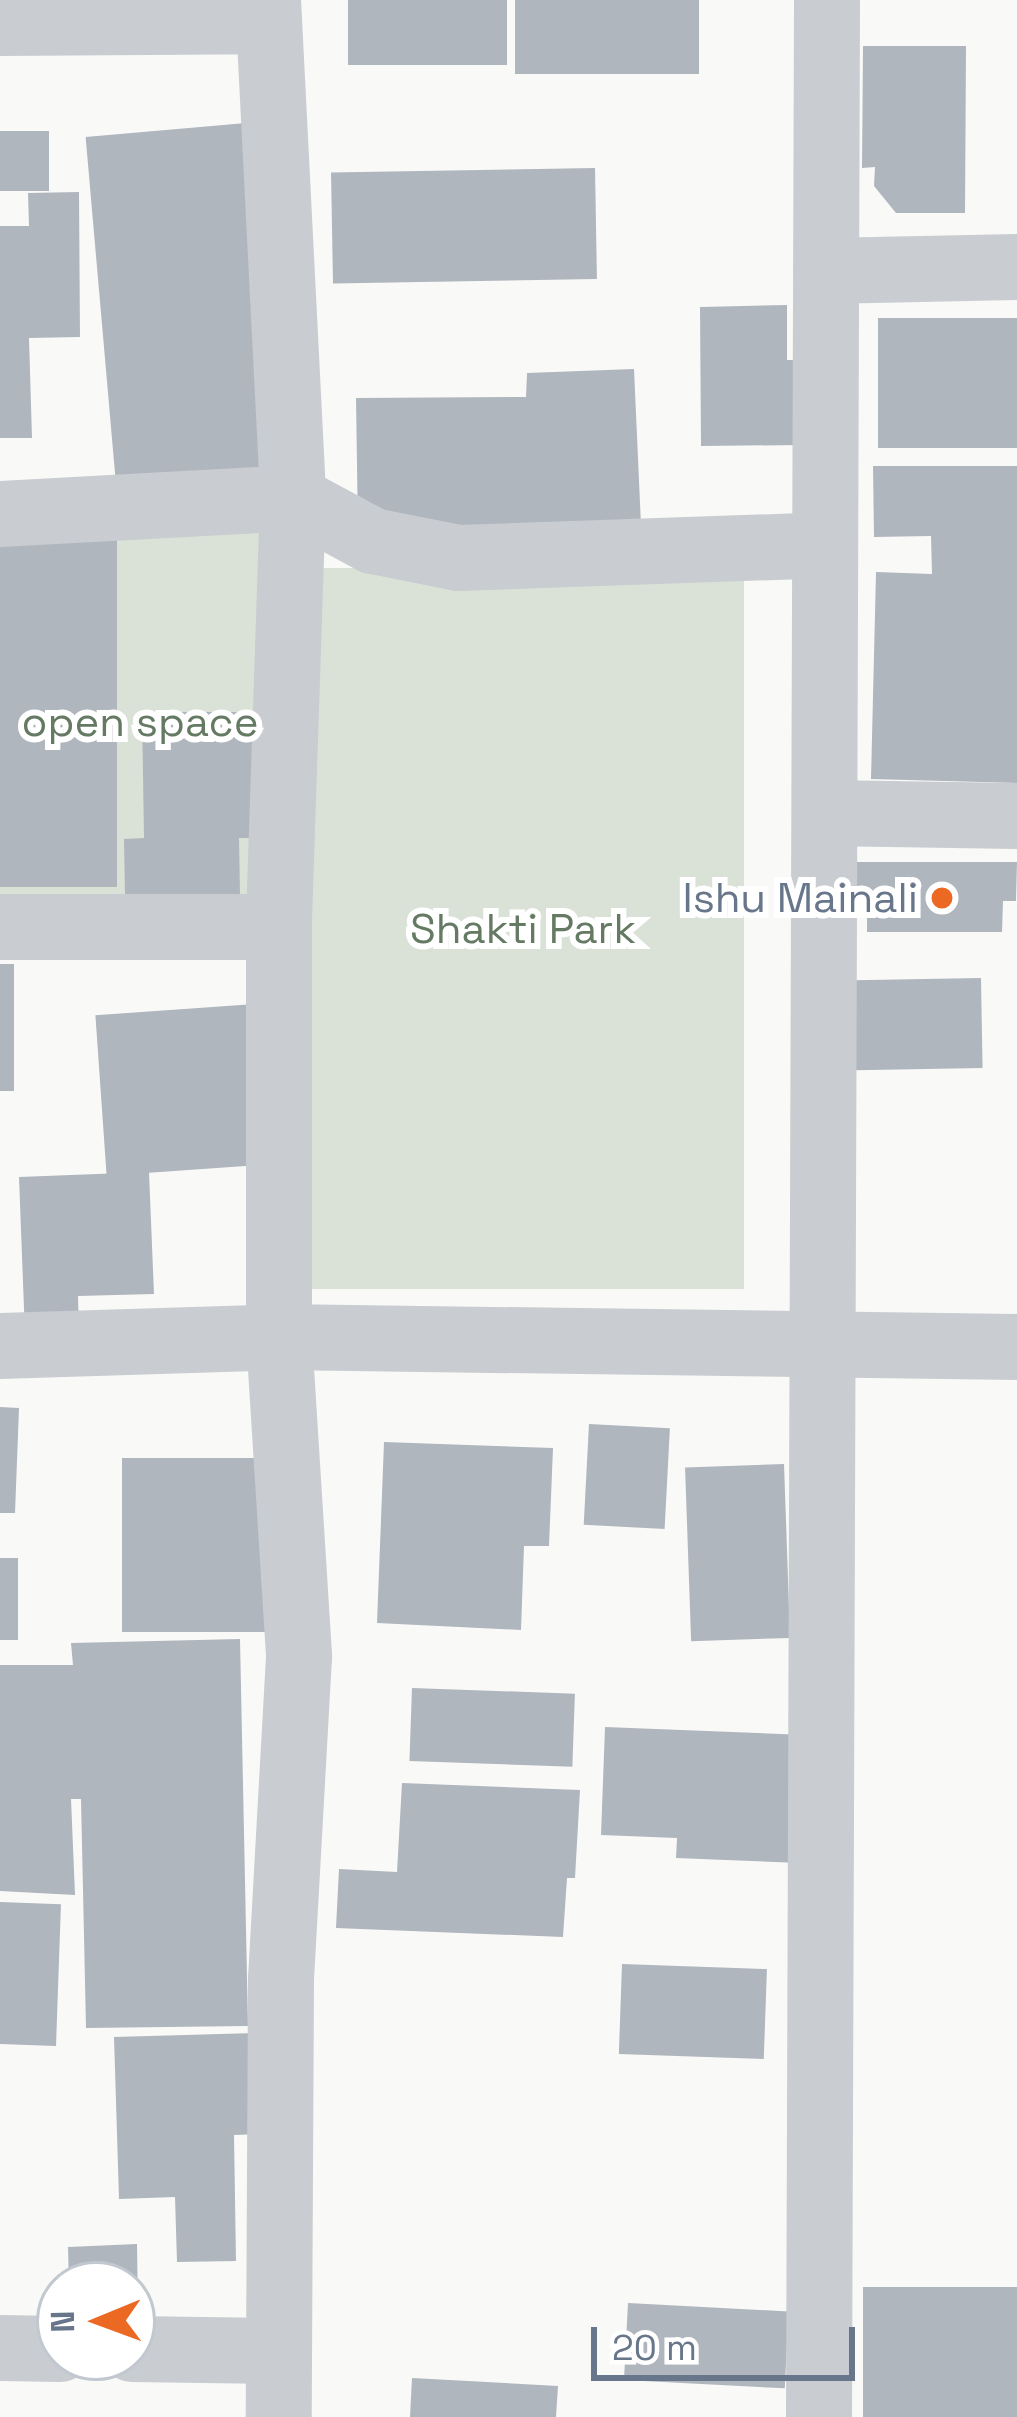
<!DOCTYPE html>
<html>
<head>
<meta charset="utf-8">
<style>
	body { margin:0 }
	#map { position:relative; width:1017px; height:2417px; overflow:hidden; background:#f9f9f7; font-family:"Space Grotesk",sans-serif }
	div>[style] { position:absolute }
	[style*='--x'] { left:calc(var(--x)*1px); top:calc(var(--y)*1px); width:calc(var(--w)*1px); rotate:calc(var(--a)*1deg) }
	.green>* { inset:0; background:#dae2d8; transform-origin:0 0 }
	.building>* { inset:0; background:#b0b6be; transform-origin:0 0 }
	.minor>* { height:66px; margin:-33px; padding:0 33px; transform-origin:33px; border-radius:33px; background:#c9ccd0 }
	.dots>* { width:33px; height:33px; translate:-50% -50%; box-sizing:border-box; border:6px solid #fff; border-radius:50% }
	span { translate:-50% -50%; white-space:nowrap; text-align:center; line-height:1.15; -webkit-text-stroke:12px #fff; paint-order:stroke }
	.park-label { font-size:42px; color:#657a62 }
	.poi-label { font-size:42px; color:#67768a }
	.right { translate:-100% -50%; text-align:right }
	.north { position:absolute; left:36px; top:2261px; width:120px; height:120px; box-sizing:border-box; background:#fff; border:3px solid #c2c8d0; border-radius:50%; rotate:269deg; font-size:33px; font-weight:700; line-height:48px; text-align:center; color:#67768a }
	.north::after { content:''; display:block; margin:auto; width:42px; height:54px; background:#ec6924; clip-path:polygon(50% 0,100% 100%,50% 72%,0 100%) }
	.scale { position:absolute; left:591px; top:2327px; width:264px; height:54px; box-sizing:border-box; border:6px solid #67768a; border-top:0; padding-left:15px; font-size:36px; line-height:42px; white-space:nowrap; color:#67768a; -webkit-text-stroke:9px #fff; paint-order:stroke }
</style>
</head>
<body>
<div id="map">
	<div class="green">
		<div style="left:280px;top:510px;width:417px;height:280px;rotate:90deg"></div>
		<div style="left:744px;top:568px;width:721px;height:442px;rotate:90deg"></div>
	</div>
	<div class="building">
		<div style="left:348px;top:0;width:159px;height:65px"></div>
		<div style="left:515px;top:0;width:184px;height:74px"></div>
		<div style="clip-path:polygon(863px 46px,966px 46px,965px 213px,896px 213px,874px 186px,875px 167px,862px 168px)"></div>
		<div style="left:246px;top:123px;width:345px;height:161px;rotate:85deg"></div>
		<div style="left:0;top:131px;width:49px;height:60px"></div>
		<div style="left:595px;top:168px;width:111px;height:264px;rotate:89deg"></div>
		<div style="clip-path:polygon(79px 192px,80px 337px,29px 338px,32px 438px,0 438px,0 226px,29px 226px,28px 193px)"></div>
		<div style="clip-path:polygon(787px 305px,787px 360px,800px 360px,800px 445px,701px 446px,700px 307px)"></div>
		<div style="left:1017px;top:318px;width:130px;height:139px;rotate:90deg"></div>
		<div style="clip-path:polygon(634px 369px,641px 525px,358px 532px,356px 398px,526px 397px,527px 373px)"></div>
		<div style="clip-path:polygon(873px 466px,1017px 466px,1017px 783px,871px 779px,876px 572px,932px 574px,931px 536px,874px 537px)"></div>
		<div style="left:117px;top:527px;width:360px;height:117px;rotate:90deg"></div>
		<div style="clip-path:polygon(142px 712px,256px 712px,258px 838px,239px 838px,240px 895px,125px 897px,124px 839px,144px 838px)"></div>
		<div style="clip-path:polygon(855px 862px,1017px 862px,1016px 901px,1003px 901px,1002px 932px,867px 932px,867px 894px,856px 895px)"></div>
		<div style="left:0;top:964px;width:14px;height:127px"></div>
		<div style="left:981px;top:978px;width:90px;height:127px;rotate:89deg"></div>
		<div style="left:255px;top:1004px;width:161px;height:160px;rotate:86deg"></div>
		<div style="clip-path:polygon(149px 1172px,154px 1294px,78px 1296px,79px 1333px,25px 1335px,19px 1177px)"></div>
		<div style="clip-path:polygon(0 1407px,19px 1408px,15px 1513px,0 1513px)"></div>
		<div style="left:589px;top:1424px;width:81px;height:101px;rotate:3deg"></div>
		<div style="clip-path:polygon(384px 1442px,553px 1448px,549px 1546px,524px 1546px,521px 1630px,377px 1623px)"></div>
		<div style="left:122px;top:1458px;width:157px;height:174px"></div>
		<div style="left:784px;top:1464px;width:174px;height:99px;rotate:88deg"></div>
		<div style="left:0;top:1558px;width:18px;height:82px"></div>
		<div style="clip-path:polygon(240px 1639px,248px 2026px,86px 2028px,81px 1799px,71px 1799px,75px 1895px,0 1891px,0 1665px,73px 1665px,71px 1643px)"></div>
		<div style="left:412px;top:1688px;width:163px;height:73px;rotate:2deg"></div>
		<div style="clip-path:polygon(605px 1727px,805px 1735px,800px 1863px,676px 1858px,677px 1838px,601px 1835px)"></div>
		<div style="clip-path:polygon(402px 1783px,580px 1790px,575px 1878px,567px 1878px,563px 1937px,336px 1928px,339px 1869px,397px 1872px)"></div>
		<div style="left:0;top:1902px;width:61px;height:142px;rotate:2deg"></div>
		<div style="left:622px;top:1964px;width:145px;height:90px;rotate:2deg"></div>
		<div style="clip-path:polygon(260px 2033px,262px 2134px,234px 2135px,236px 2261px,177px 2262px,175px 2197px,119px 2199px,114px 2037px)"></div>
		<div style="clip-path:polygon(137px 2244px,138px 2312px,132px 2312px,132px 2285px,69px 2285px,68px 2247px)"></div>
		<div style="left:863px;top:2287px;width:154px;height:130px"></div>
		<div style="left:628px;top:2303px;width:161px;height:77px;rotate:3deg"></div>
		<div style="clip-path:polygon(412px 2378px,558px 2386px,556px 2417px,410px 2417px)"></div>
	</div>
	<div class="minor">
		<div style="--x:268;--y:0;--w:499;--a:87.1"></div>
		<div style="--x:293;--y:498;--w:429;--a:91.9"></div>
		<div style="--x:279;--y:927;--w:410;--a:90"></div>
		<div style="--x:279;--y:1337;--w:321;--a:86.4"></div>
		<div style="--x:299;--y:1657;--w:324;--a:93.2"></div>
		<div style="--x:281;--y:1980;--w:437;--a:90.3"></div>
		<div style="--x:0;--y:23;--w:269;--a:-0.4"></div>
		<div style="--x:826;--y:271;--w:191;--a:-1.2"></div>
		<div style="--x:0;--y:514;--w:293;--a:-3.1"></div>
		<div style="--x:293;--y:498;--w:91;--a:28.3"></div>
		<div style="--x:373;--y:541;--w:88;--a:11.2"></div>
		<div style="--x:459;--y:558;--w:366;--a:-2"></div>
		<div style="--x:825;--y:813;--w:192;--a:0.9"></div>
		<div style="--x:0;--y:927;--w:279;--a:0"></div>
		<div style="--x:0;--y:1346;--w:279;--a:-1.8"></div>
		<div style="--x:279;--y:1337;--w:738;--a:0.78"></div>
		<div style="--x:0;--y:2348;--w:60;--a:1"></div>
		<div style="--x:132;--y:2349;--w:147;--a:0.8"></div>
		<div style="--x:819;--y:2417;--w:2417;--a:-89.81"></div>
	</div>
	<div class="dots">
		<div style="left:942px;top:898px;background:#ec6924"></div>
	</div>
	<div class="park-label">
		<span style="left:140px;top:722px">open space</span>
		<span style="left:523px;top:929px">Shakti Park</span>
	</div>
	<div class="poi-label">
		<span class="right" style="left:918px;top:898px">Ishu Mainali</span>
	</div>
	<div class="north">N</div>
	<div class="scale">20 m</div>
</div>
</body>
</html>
